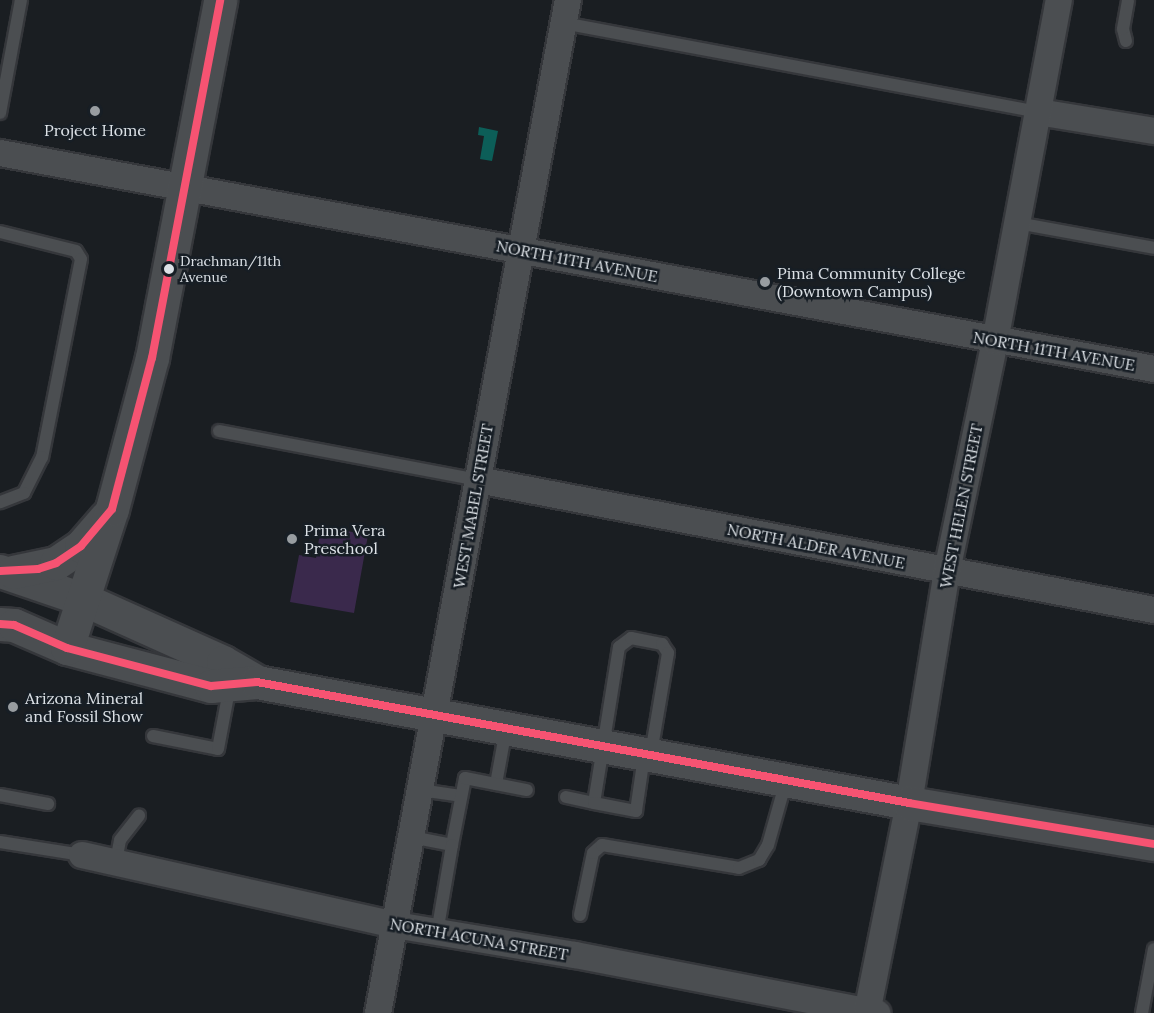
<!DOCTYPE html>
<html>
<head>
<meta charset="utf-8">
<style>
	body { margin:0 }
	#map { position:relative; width:1154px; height:1013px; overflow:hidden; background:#1a1e22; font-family:Lora,serif }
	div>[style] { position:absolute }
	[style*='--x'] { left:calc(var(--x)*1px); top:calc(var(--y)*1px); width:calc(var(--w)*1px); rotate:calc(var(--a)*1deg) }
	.green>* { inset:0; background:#3a294c }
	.water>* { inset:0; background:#0c5e58 }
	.roads { filter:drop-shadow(2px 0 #35373b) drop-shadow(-2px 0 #35373b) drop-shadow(0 2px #35373b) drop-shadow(0 -2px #35373b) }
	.lane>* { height:12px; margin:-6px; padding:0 6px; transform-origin:6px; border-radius:6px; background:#4b4e51 }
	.street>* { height:26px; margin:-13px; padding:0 13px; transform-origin:13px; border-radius:13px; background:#4b4e51 }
	.secondary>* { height:33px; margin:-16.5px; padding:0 16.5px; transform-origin:16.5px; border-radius:16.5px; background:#4b4e51 }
	.bus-1>* { height:8px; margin:-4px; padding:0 4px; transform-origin:4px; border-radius:4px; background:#f65372 }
	.dots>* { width:16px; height:16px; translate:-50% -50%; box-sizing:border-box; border:3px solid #171e25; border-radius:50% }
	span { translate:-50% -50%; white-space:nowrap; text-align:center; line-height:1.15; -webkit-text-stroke:5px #171e25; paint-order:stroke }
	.bus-label { font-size:14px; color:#dce1e6 }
	.left { translate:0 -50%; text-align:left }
	.poi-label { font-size:16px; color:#dce1e6 }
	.street-label { font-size:16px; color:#dce1e6 }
</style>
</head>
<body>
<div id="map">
	<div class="green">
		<div style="clip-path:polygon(321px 526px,368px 535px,354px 613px,290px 602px,299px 555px,316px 558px)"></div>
	</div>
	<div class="water">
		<div style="clip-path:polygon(479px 127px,498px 131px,492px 161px,480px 159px,484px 136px,478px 135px)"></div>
	</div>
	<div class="roads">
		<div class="lane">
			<div style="--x:563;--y:23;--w:483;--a:10.6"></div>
			<div style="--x:1126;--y:41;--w:12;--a:-104"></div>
			<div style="--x:1123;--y:29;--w:29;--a:-80"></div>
			<div style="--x:0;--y:113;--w:115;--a:-79.5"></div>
			<div style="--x:1017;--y:223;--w:139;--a:10.3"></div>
			<div style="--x:0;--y:232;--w:78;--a:14"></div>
			<div style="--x:76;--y:251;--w:9;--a:58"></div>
			<div style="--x:81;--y:259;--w:202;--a:101.1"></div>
			<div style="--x:42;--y:457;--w:40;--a:116.6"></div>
			<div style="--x:24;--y:493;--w:26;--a:159"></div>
			<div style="--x:219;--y:431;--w:264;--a:10.7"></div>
			<div style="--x:153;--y:736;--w:66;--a:11.3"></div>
			<div style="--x:218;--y:749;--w:65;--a:-79.4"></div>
			<div style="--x:496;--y:784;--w:56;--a:-79.7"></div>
			<div style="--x:420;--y:790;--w:41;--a:8.3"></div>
			<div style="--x:0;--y:795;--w:49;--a:10.6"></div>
			<div style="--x:566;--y:797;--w:29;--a:12"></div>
			<div style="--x:594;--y:803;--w:158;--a:-80.9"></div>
			<div style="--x:619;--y:647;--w:15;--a:-37"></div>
			<div style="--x:631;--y:638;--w:32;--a:11"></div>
			<div style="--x:662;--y:644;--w:11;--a:56"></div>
			<div style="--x:668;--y:653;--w:101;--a:99.6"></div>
			<div style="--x:594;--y:803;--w:43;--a:10.8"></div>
			<div style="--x:636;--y:811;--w:56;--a:-81.7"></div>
			<div style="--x:411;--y:837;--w:42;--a:11"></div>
			<div style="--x:452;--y:845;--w:68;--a:-79"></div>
			<div style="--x:465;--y:778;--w:63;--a:11"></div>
			<div style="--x:0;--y:842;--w:83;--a:9"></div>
			<div style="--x:116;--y:861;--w:21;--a:-79"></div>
			<div style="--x:120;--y:840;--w:31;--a:-52"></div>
			<div style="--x:580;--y:915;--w:63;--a:-78.2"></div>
			<div style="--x:593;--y:853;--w:12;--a:-42"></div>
			<div style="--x:602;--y:845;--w:139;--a:9.5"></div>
			<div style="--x:739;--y:868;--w:22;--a:-22"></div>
			<div style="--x:759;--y:860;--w:17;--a:-59"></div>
			<div style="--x:768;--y:845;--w:66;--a:-74.3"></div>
			<div style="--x:437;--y:933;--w:89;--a:-80.3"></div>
			<div style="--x:1142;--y:1013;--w:65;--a:-79.4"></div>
		</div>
		<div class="street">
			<div style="--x:1038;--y:112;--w:118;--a:9.3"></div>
			<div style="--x:0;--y:153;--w:1174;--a:10.6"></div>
			<div style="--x:478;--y:480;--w:688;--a:10.89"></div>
			<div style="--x:82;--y:855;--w:321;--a:12.6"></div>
			<div style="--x:395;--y:925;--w:182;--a:9.5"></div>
			<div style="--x:575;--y:955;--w:308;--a:10.9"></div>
			<div style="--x:378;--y:1013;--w:1031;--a:-79.38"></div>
			<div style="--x:867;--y:1013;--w:214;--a:-78.7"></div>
			<div style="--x:909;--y:803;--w:235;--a:-80.7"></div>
			<div style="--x:947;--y:571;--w:235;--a:-78.2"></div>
			<div style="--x:995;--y:341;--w:347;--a:-79.4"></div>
		</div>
		<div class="secondary">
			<div style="--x:0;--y:571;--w:90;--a:18.8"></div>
			<div style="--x:85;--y:600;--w:151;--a:24.2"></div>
			<div style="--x:223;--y:662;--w:39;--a:30"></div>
			<div style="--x:13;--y:572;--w:44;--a:-11.8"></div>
			<div style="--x:56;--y:563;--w:30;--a:-34"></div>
			<div style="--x:81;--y:546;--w:38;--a:-49"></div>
			<div style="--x:0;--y:624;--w:14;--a:4"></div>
			<div style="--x:14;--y:625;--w:58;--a:23.5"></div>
			<div style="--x:67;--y:648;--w:149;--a:14.8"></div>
			<div style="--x:211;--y:686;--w:46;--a:-5"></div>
			<div style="--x:257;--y:682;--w:663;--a:10.51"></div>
			<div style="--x:909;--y:803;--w:248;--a:9.5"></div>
			<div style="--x:67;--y:648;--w:146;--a:-72.1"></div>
			<div style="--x:112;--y:509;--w:156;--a:-75.2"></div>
			<div style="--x:152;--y:358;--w:364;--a:-79.2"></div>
		</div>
	</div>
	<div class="bus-1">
		<div style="--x:0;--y:571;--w:38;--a:-3"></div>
		<div style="--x:38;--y:569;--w:19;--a:-18"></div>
		<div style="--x:56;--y:563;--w:30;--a:-34"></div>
		<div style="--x:81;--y:546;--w:48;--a:-50"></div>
		<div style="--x:112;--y:509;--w:156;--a:-75.2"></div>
		<div style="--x:152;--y:358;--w:364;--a:-79.2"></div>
		<div style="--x:0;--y:624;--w:14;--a:4"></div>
		<div style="--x:14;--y:625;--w:58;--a:23.5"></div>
		<div style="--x:67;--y:648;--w:149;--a:14.8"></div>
		<div style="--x:211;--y:686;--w:46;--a:-5"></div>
		<div style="--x:257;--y:682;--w:663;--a:10.51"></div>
		<div style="--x:909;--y:803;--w:248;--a:9.5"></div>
	</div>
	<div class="dots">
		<div style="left:95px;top:111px;background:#989da1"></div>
		<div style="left:169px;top:269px;background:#dce1e6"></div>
		<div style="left:765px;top:282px;background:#989da1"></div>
		<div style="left:292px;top:539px;background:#989da1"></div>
		<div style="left:13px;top:707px;background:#989da1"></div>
	</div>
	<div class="bus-label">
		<span class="left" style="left:180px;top:269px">Drachman/11th<br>Avenue</span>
	</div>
	<div class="poi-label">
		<span style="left:95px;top:130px">Project Home</span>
		<span class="left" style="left:777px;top:282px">Pima Community College<br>(Downtown Campus)</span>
		<span class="left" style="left:304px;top:539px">Prima Vera<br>Preschool</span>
		<span class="left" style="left:25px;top:707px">Arizona Mineral<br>and Fossil Show</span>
	</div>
	<div class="street-label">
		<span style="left:577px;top:261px;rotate:11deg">NORTH 11TH AVENUE</span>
		<span style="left:1054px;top:351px;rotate:10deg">NORTH 11TH AVENUE</span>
		<span style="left:473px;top:506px;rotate:-80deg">WEST MABEL STREET</span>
		<span style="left:961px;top:506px;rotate:-79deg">WEST HELEN STREET</span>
		<span style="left:816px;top:546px;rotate:11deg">NORTH ALDER AVENUE</span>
		<span style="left:479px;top:939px;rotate:10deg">NORTH ACUNA STREET</span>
	</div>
</div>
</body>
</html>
